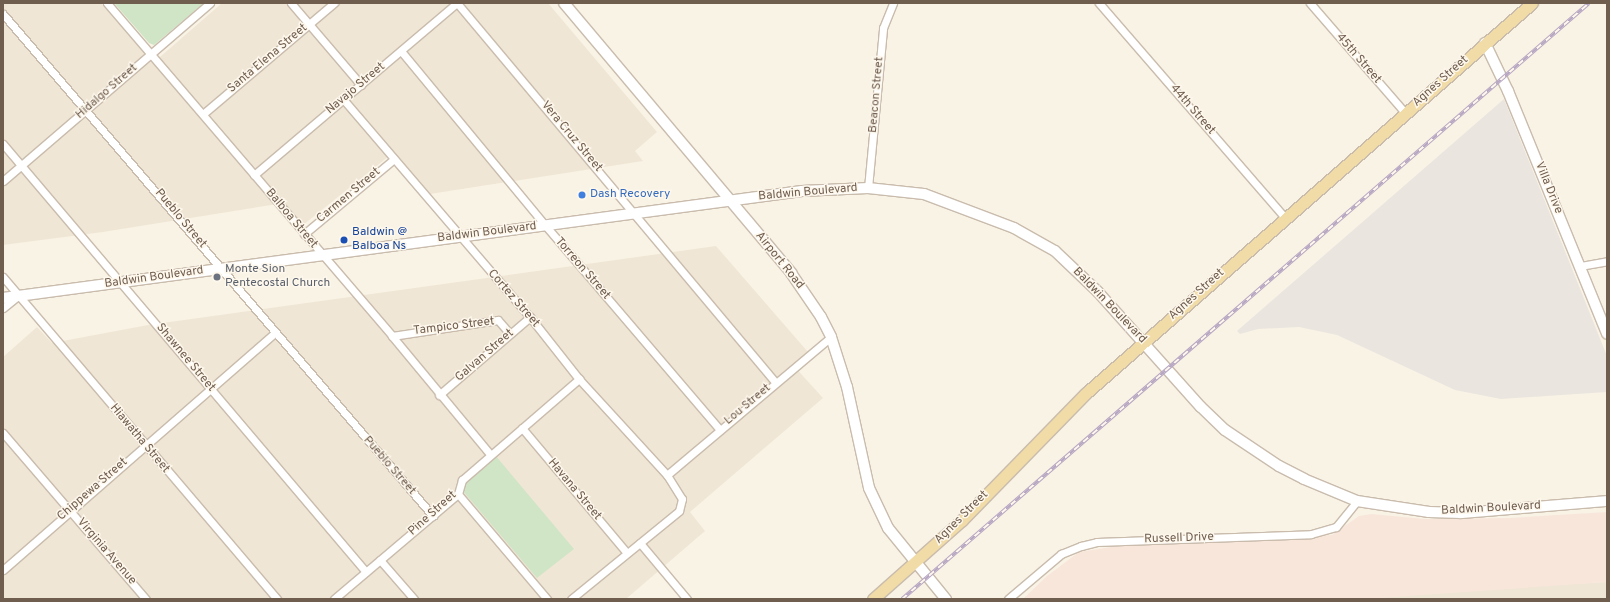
<!DOCTYPE html>
<html>
<head>
<meta charset="utf-8">
<style>
	body { margin:0 }
	#map { position:relative; width:1610px; height:602px; overflow:hidden; background:#f9f3e6; font-family:Overpass,sans-serif }
	div>[style] { position:absolute }
	[style*='--x'] { left:calc(var(--x)*1px); top:calc(var(--y)*1px); width:calc(var(--w)*1px); rotate:calc(var(--a)*1deg) }
	.residential>* { inset:0; background:#f0e6d5 }
	.commercial>* { inset:0; background:#f8e6db }
	.industrial>* { inset:0; background:#eae5df }
	.green>* { inset:0; background:#d0e5c6 }
	.roads { filter:drop-shadow(1px 0 #c9bcad) drop-shadow(-1px 0 #c9bcad) drop-shadow(0 1px #c9bcad) drop-shadow(0 -1px #c9bcad) }
	.street>* { height:7px; margin:-3.5px; padding:0 3.5px; transform-origin:3.5px; border-radius:3.5px; background:#fff }
	.secondary>* { height:10px; margin:-5px; padding:0 5px; transform-origin:5px; border-radius:5px; background:#fff }
	.primary>* { height:11px; margin:-5.5px; padding:0 5.5px; transform-origin:5.5px; border-radius:5.5px; background:#f1dba6 }
	.rail>* { height:3.5px; margin-top:-1.75px; transform-origin:0; background:repeating-linear-gradient(90deg,#fdf7ec 0 6px,#b7a6c2 0 12px); box-sizing:border-box; border-block:1px solid #b7a6c2 }
	.dots>* { width:11px; height:11px; translate:-50% -50%; box-sizing:border-box; border:2px solid #fdf7ec; border-radius:50% }
	span { translate:-50% -50%; white-space:nowrap; text-align:center; line-height:1.15; -webkit-text-stroke:3px #fdf7ec; paint-order:stroke }
	.street-label { font-size:12px; color:#6f5d4e }
	.shop-label { font-size:12px; color:#366cbe }
	.left { translate:0 -50%; text-align:left }
	.transit-label { font-size:12px; color:#164399 }
	.worship-label { font-size:12px; color:#5b616d }
	.frame { position:absolute; inset:0; border:4px solid #6f5d4e; pointer-events:none }
</style>
</head>
<body>
<div id="map">
	<div class="residential">
		<div style="clip-path:polygon(3px 3px,101px 3px,153px 63px,222px 3px,548px 3px,657px 132px,635px 151px,643px 161px,430px 194px,394px 152px,303px 225px,284px 203px,103px 232px,3px 245px)"></div>
		<div style="clip-path:polygon(716px 246px,808px 352px,793px 365px,823px 398px,690px 512px,705px 531px,626px 599px,3px 599px,3px 357px,37px 327px,52px 343px,148px 325px)"></div>
		<div style="clip-path:polygon(1607px 582px,1607px 599px,1364px 599px,1498px 588px)"></div>
	</div>
	<div class="commercial">
		<div style="clip-path:polygon(1607px 512px,1607px 582px,1364px 599px,1023px 599px,1047px 576px,1079px 552px,1118px 546px,1332px 535px,1359px 516px,1371px 514px,1425px 519px,1509px 518px)"></div>
	</div>
	<div class="industrial">
		<div style="clip-path:polygon(1504px 99px,1607px 356px,1607px 392px,1501px 399px,1455px 390px,1337px 335px,1299px 327px,1258px 329px,1240px 334px,1237px 331px)"></div>
	</div>
	<div class="green">
		<div style="clip-path:polygon(114px 3px,204px 3px,154px 45px,149px 43px)"></div>
		<div style="clip-path:polygon(495px 455px,574px 549px,537px 578px,462px 490px,463px 483px)"></div>
	</div>
	<div class="roads">
		<div class="street">
			<div style="--x:107;--y:3;--w:438;--a:49.4"></div>
			<div style="--x:392;--y:336;--w:153;--a:50.3"></div>
			<div style="--x:291;--y:3;--w:108;--a:49.5"></div>
			<div style="--x:457;--y:3;--w:495;--a:50"></div>
			<div style="--x:1099;--y:3;--w:284;--a:49.1"></div>
			<div style="--x:1310;--y:3;--w:147;--a:49.1"></div>
			<div style="--x:3;--y:14;--w:661;--a:49.42"></div>
			<div style="--x:401;--y:51;--w:226;--a:50.4"></div>
			<div style="--x:545;--y:225;--w:268;--a:49.5"></div>
			<div style="--x:343;--y:99;--w:287;--a:49.4"></div>
			<div style="--x:530;--y:317;--w:79;--a:51.7"></div>
			<div style="--x:579;--y:379;--w:130;--a:47.5"></div>
			<div style="--x:667;--y:475;--w:28;--a:58"></div>
			<div style="--x:682;--y:499;--w:12;--a:104"></div>
			<div style="--x:679;--y:511;--w:139;--a:140.8"></div>
			<div style="--x:203;--y:114;--w:172;--a:-40.3"></div>
			<div style="--x:3;--y:144;--w:561;--a:49.7"></div>
			<div style="--x:254;--y:175;--w:266;--a:-40.3"></div>
			<div style="--x:3;--y:181;--w:273;--a:-40.7"></div>
			<div style="--x:868;--y:188;--w:161;--a:-84.6"></div>
			<div style="--x:883;--y:28;--w:27;--a:-68"></div>
			<div style="--x:304;--y:234;--w:117;--a:-39.8"></div>
			<div style="--x:1580;--y:266;--w:27;--a:-10"></div>
			<div style="--x:3;--y:277;--w:423;--a:49.6"></div>
			<div style="--x:3;--y:308;--w:19;--a:-39"></div>
			<div style="--x:392;--y:336;--w:107;--a:-8.6"></div>
			<div style="--x:498;--y:320;--w:18;--a:49"></div>
			<div style="--x:439;--y:395;--w:120;--a:-40.6"></div>
			<div style="--x:522;--y:428;--w:162;--a:50"></div>
			<div style="--x:3;--y:433;--w:219;--a:49.3"></div>
			<div style="--x:667;--y:475;--w:214;--a:-40.1"></div>
			<div style="--x:458;--y:494;--w:138;--a:49.7"></div>
			<div style="--x:640;--y:543;--w:73;--a:50"></div>
			<div style="--x:380;--y:560;--w:52;--a:48.9"></div>
			<div style="--x:3;--y:570;--w:361;--a:-41.1"></div>
			<div style="--x:334;--y:599;--w:162;--a:-40.3"></div>
			<div style="--x:458;--y:494;--w:15;--a:-74"></div>
			<div style="--x:462;--y:480;--w:155;--a:-40.8"></div>
			<div style="--x:1008;--y:599;--w:70;--a:-40.3"></div>
			<div style="--x:1061;--y:554;--w:22;--a:-22"></div>
			<div style="--x:1081;--y:546;--w:16;--a:-14"></div>
			<div style="--x:1097;--y:542;--w:214;--a:-2.1"></div>
			<div style="--x:1311;--y:534;--w:26;--a:-16"></div>
			<div style="--x:1336;--y:527;--w:33;--a:-51"></div>
		</div>
		<div class="secondary">
			<div style="--x:564;--y:3;--w:353;--a:49.9"></div>
			<div style="--x:791;--y:273;--w:53;--a:55.7"></div>
			<div style="--x:821;--y:317;--w:22;--a:63"></div>
			<div style="--x:831;--y:337;--w:52;--a:72.3"></div>
			<div style="--x:847;--y:387;--w:103;--a:77.7"></div>
			<div style="--x:869;--y:488;--w:44;--a:64.6"></div>
			<div style="--x:888;--y:528;--w:92;--a:50.8"></div>
			<div style="--x:1485;--y:43;--w:53;--a:64.4"></div>
			<div style="--x:1508;--y:91;--w:262;--a:67.8"></div>
			<div style="--x:3;--y:298;--w:806;--a:-7.63"></div>
			<div style="--x:802;--y:191;--w:66;--a:-2.6"></div>
			<div style="--x:868;--y:188;--w:56;--a:6.1"></div>
			<div style="--x:924;--y:194;--w:96;--a:20.7"></div>
			<div style="--x:1014;--y:228;--w:47;--a:29.3"></div>
			<div style="--x:1055;--y:251;--w:59;--a:43.6"></div>
			<div style="--x:1098;--y:292;--w:154;--a:48.2"></div>
			<div style="--x:1201;--y:407;--w:33;--a:44"></div>
			<div style="--x:1225;--y:430;--w:65;--a:33.7"></div>
			<div style="--x:1279;--y:466;--w:28;--a:27"></div>
			<div style="--x:1304;--y:479;--w:57;--a:22.5"></div>
			<div style="--x:1357;--y:501;--w:73;--a:8.7"></div>
			<div style="--x:1429;--y:512;--w:32;--a:2"></div>
			<div style="--x:1461;--y:513;--w:146;--a:-4.7"></div>
		</div>
		<div class="primary">
			<div style="--x:873;--y:599;--w:119;--a:-41.6"></div>
			<div style="--x:962;--y:520;--w:177;--a:-45.7"></div>
			<div style="--x:1086;--y:393;--w:592;--a:-41.17"></div>
		</div>
	</div>
	<div class="rail">
		<div style="--x:902;--y:599;--w:909;--a:-40.94"></div>
	</div>
	<div class="dots">
		<div style="left:582px;top:195px;background:#3f7fe0"></div>
		<div style="left:344px;top:240px;background:#1a4fb4"></div>
		<div style="left:217px;top:277px;background:#6b7280"></div>
	</div>
	<div class="street-label">
		<span style="left:268px;top:59px;rotate:-40deg">Santa Elena Street</span>
		<span style="left:1358px;top:59px;rotate:49deg">45th Street</span>
		<span style="left:1441px;top:82px;rotate:-42deg">Agnes Street</span>
		<span style="left:356px;top:89px;rotate:-40deg">Navajo Street</span>
		<span style="left:107px;top:92px;rotate:-41deg">Hidalgo Street</span>
		<span style="left:877px;top:95px;rotate:-85deg">Beacon Street</span>
		<span style="left:1192px;top:110px;rotate:49deg">44th Street</span>
		<span style="left:571px;top:137px;rotate:50deg">Vera Cruz Street</span>
		<span style="left:1548px;top:188px;rotate:68deg">Villa Drive</span>
		<span style="left:808px;top:193px;rotate:-5deg">Baldwin Boulevard</span>
		<span style="left:349px;top:196px;rotate:-40deg">Carmen Street</span>
		<span style="left:180px;top:219px;rotate:50deg">Pueblo Street</span>
		<span style="left:291px;top:219px;rotate:50deg">Balboa Street</span>
		<span style="left:487px;top:233px;rotate:-7deg">Baldwin Boulevard</span>
		<span style="left:779px;top:261px;rotate:51deg">Airport Road</span>
		<span style="left:582px;top:269px;rotate:49deg">Torreon Street</span>
		<span style="left:154px;top:278px;rotate:-8deg">Baldwin Boulevard</span>
		<span style="left:1197px;top:295px;rotate:-42deg">Agnes Street</span>
		<span style="left:513px;top:299px;rotate:49deg">Cortez Street</span>
		<span style="left:1109px;top:306px;rotate:46deg">Baldwin Boulevard</span>
		<span style="left:454px;top:327px;rotate:-7deg">Tampico Street</span>
		<span style="left:485px;top:356px;rotate:-41deg">Galvan Street</span>
		<span style="left:185px;top:358px;rotate:50deg">Shawnee Street</span>
		<span style="left:748px;top:405px;rotate:-40deg">Lou Street</span>
		<span style="left:139px;top:439px;rotate:50deg">Hiawatha Street</span>
		<span style="left:389px;top:466px;rotate:49deg">Pueblo Street</span>
		<span style="left:93px;top:490px;rotate:-41deg">Chippewa Street</span>
		<span style="left:574px;top:490px;rotate:50deg">Havana Street</span>
		<span style="left:1491px;top:509px;rotate:-3deg">Baldwin Boulevard</span>
		<span style="left:433px;top:514px;rotate:-42deg">Pine Street</span>
		<span style="left:962px;top:518px;rotate:-45deg">Agnes Street</span>
		<span style="left:1179px;top:539px;rotate:-2deg">Russell Drive</span>
		<span style="left:106px;top:552px;rotate:49deg">Virginia Avenue</span>
	</div>
	<div class="shop-label">
		<span class="left" style="left:590px;top:195px">Dash Recovery</span>
	</div>
	<div class="transit-label">
		<span class="left" style="left:352px;top:240px">Baldwin @<br>Balboa Ns</span>
	</div>
	<div class="worship-label">
		<span class="left" style="left:225px;top:277px">Monte Sion<br>Pentecostal Church</span>
	</div>
	<div class="frame"></div>
</div>
</body>
</html>
